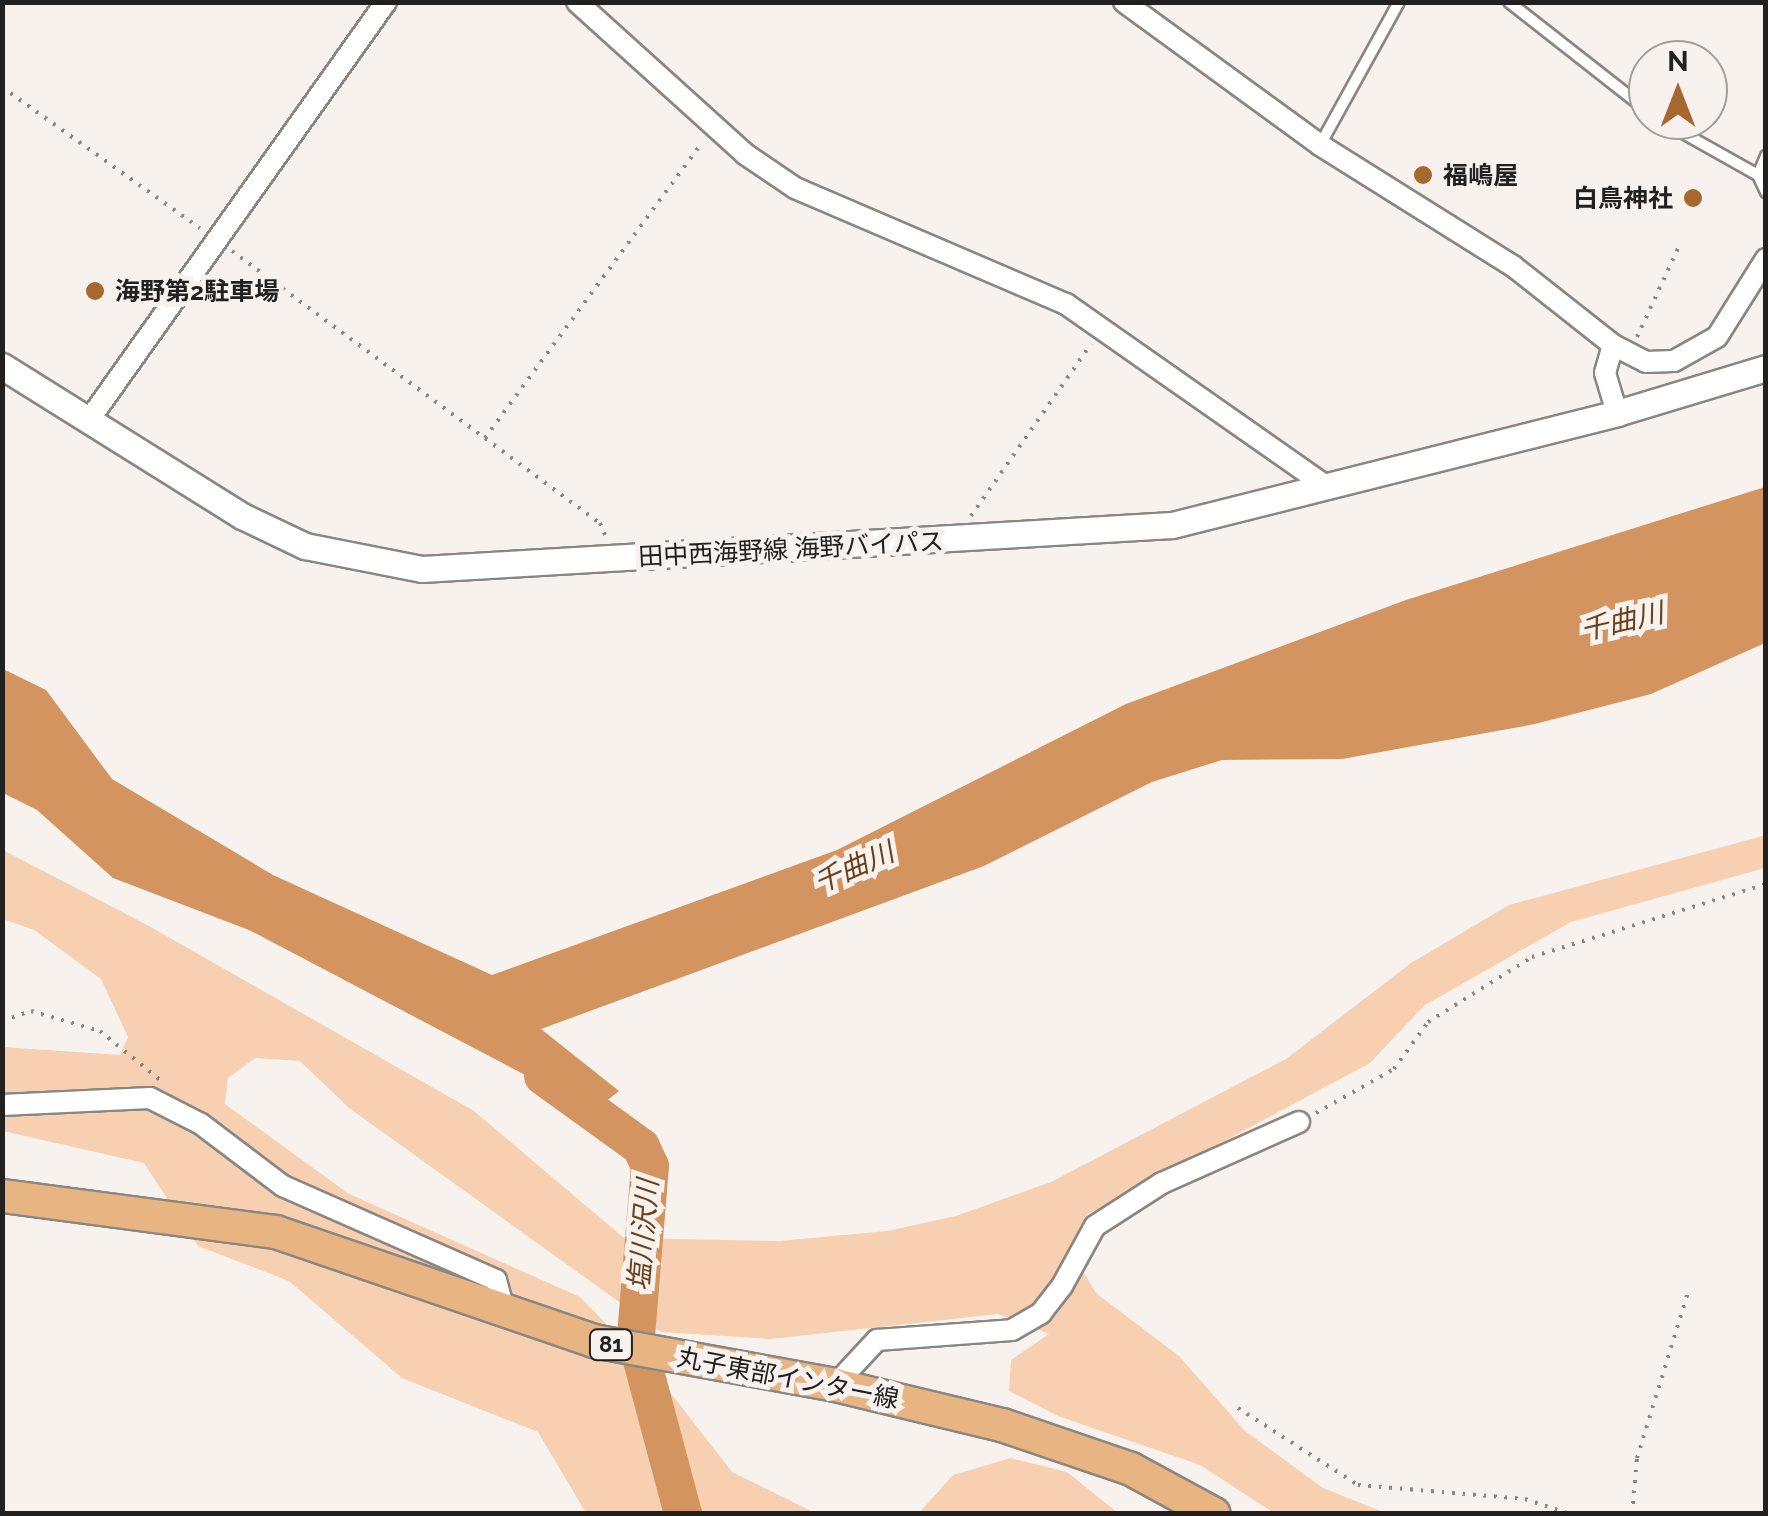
<!DOCTYPE html>
<html>
<head>
<meta charset="utf-8">
<style>
	body { margin:0 }
	#map { position:relative; width:1768px; height:1516px; overflow:hidden; background:#f7f2ee; font-family:Raleway,"Noto Sans JP",sans-serif }
	div>[style] { position:absolute }
	[style*='--x'] { left:calc(var(--x)*1px); top:calc(var(--y)*1px); width:calc(var(--w)*1px); rotate:calc(var(--a)*1deg) }
	.green>* { inset:0; background:#f7d0b1 }
	.water>* { inset:0; background:#d3945f }
	.river>* { height:38px; margin:-19px; padding:0 19px; transform-origin:19px; border-radius:19px; background:#d3945f }
	.path>* { height:4px; margin-top:-2px; transform-origin:0; background:repeating-linear-gradient(90deg,#888582 0 2.5px,transparent 0 10.5px) }
	.roads { filter:drop-shadow(2px 0 #8a8682) drop-shadow(-2px 0 #8a8682) drop-shadow(0 2px #8a8682) drop-shadow(0 -2px #8a8682) }
	.service>* { height:10px; margin:-5px; padding:0 5px; transform-origin:5px; border-radius:5px; background:#fff }
	.minor>* { height:20px; margin:-10px; padding:0 10px; transform-origin:10px; border-radius:10px; background:#fff }
	.tertiary>* { height:25px; margin:-12.5px; padding:0 12.5px; transform-origin:12.5px; border-radius:12.5px; background:#fff }
	.primary>* { height:32px; margin:-16px; padding:0 16px; transform-origin:16px; border-radius:16px; background:#e7b482 }
	.dots>* { width:28px; height:28px; translate:-50% -50%; box-sizing:border-box; border:5px solid #f7f2ee; border-radius:50% }
	span { translate:-50% -50%; white-space:nowrap; text-align:center; line-height:1.15; -webkit-text-stroke:10px #f7f2ee; paint-order:stroke }
	.shield-label span { padding:2px 8px; background:#f7f2ee; border:2px solid; border-radius:8px; -webkit-text-stroke-width:0 }
	.shield-label { font-size:22px; color:#22211f; font-weight:700 }
	.poi-label { font-size:25px; color:#22211f; font-weight:700 }
	.left { translate:0 -50%; text-align:left }
	.right { translate:-100% -50%; text-align:right }
	.street-label { font-size:25px; color:#22211f }
	.water-label { font-size:28px; color:#6c411a; font-style:italic }
	.frame { position:absolute; inset:0; border:5px solid #22211f; pointer-events:none }
	.north { position:absolute; left:1628px; top:40px; width:100px; height:100px; box-sizing:border-box; background:#f7f2ee; border:2px solid #a29e9b; border-radius:50%; rotate:0deg; font-size:28px; font-weight:700; line-height:40px; text-align:center; color:#22211f }
	.north::after { content:''; display:block; margin:auto; width:35px; height:45px; background:#a6682e; clip-path:polygon(50% 0,100% 100%,50% 72%,0 100%) }
</style>
</head>
<body>
<div id="map">
	<div class="green">
		<div style="clip-path:polygon(1766px 835px,1765px 868px,1571px 922px,1425px 1005px,1370px 1063px,1086px 1215px,1069px 1248px,1096px 1293px,1179px 1356px,1245px 1431px,1323px 1488px,1388px 1514px,1274px 1513px,1200px 1465px,1058px 1416px,1009px 1391px,1011px 1360px,1049px 1334px,998px 1314px,771px 1339px,661px 1332px,349px 1108px,300px 1061px,255px 1058px,228px 1078px,225px 1104px,349px 1194px,580px 1297px,659px 1378px,732px 1472px,815px 1513px,586px 1513px,538px 1432px,402px 1378px,289px 1281px,198px 1246px,144px 1163px,3px 1131px,3px 1047px,120px 1055px,128px 1037px,101px 979px,34px 930px,3px 919px,3px 850px,149px 926px,474px 1111px,624px 1238px,779px 1241px,887px 1231px,956px 1216px,1051px 1182px,1286px 1059px,1411px 963px,1509px 905px)"></div>
		<div style="clip-path:polygon(1011px 1458px,1067px 1472px,1118px 1513px,919px 1513px,953px 1475px)"></div>
	</div>
	<div class="water">
		<div style="clip-path:polygon(1765px 487px,1765px 643px,1651px 694px,1535px 724px,1342px 759px,1222px 760px,1152px 782px,984px 866px,541px 1029px,619px 1091px,594px 1111px,249px 930px,113px 878px,37px 810px,3px 793px,3px 669px,46px 690px,112px 779px,273px 875px,492px 975px,837px 850px,1126px 704px,1406px 600px)"></div>
	</div>
	<div class="river">
		<div style="--x:543;--y:1076;--w:121;--a:35.9"></div>
		<div style="--x:641;--y:1147;--w:21;--a:65"></div>
		<div style="--x:650;--y:1166;--w:173;--a:94.7"></div>
		<div style="--x:636;--y:1338;--w:182;--a:75"></div>
	</div>
	<div class="path">
		<div style="--x:2;--y:87;--w:243;--a:35.5"></div>
		<div style="--x:232;--y:251;--w:458;--a:36.5"></div>
		<div style="--x:600;--y:523;--w:13;--a:67"></div>
		<div style="--x:1637;--y:337;--w:102;--a:-65.2"></div>
		<div style="--x:485;--y:438;--w:365;--a:-53.7"></div>
		<div style="--x:971;--y:516;--w:210;--a:-55.1"></div>
		<div style="--x:2;--y:1021;--w:31;--a:-19"></div>
		<div style="--x:31;--y:1011;--w:72;--a:16.2"></div>
		<div style="--x:100;--y:1031;--w:77;--a:39.2"></div>
		<div style="--x:1316;--y:1113;--w:90;--a:-29.4"></div>
		<div style="--x:1394;--y:1069;--w:58;--a:-54.1"></div>
		<div style="--x:1428;--y:1022;--w:123;--a:-32"></div>
		<div style="--x:1532;--y:957;--w:245;--a:-17.3"></div>
		<div style="--x:1238;--y:1408;--w:143;--a:32.7"></div>
		<div style="--x:1358;--y:1485;--w:168;--a:4.8"></div>
		<div style="--x:1525;--y:1499;--w:47;--a:18.4"></div>
		<div style="--x:1632;--y:1514;--w:56;--a:-84.9"></div>
		<div style="--x:1637;--y:1458;--w:174;--a:-72.9"></div>
	</div>
	<div class="roads">
		<div class="service">
			<div style="--x:1509;--y:2;--w:177;--a:38.1"></div>
			<div style="--x:1660;--y:120;--w:112;--a:29.3"></div>
			<div style="--x:1758;--y:175;--w:19;--a:65"></div>
			<div style="--x:1320;--y:145;--w:163;--a:-61.1"></div>
			<div style="--x:1758;--y:175;--w:21;--a:-67"></div>
		</div>
		<div class="minor">
			<div style="--x:577;--y:2;--w:227;--a:42.1"></div>
			<div style="--x:745;--y:154;--w:60;--a:34.2"></div>
			<div style="--x:795;--y:188;--w:295;--a:23.2"></div>
			<div style="--x:1066;--y:304;--w:321;--a:35"></div>
			<div style="--x:1124;--y:2;--w:243;--a:36.1"></div>
			<div style="--x:1320;--y:145;--w:228;--a:32.1"></div>
			<div style="--x:1513;--y:266;--w:127;--a:38.3"></div>
			<div style="--x:1613;--y:345;--w:37;--a:27"></div>
			<div style="--x:1646;--y:362;--w:28;--a:-2"></div>
			<div style="--x:1674;--y:361;--w:49;--a:-29.2"></div>
			<div style="--x:1717;--y:337;--w:92;--a:-57.9"></div>
			<div style="--x:1613;--y:345;--w:29;--a:106"></div>
			<div style="--x:1605;--y:373;--w:42;--a:73.3"></div>
			<div style="--x:89;--y:420;--w:513;--a:-54.61"></div>
			<div style="--x:2;--y:1105;--w:148;--a:-2.7"></div>
			<div style="--x:150;--y:1098;--w:57;--a:27"></div>
			<div style="--x:201;--y:1124;--w:103;--a:37.1"></div>
			<div style="--x:283;--y:1186;--w:233;--a:23.8"></div>
			<div style="--x:496;--y:1280;--w:35;--a:75"></div>
			<div style="--x:835;--y:1385;--w:62;--a:-47"></div>
			<div style="--x:877;--y:1340;--w:135;--a:-4.2"></div>
			<div style="--x:1012;--y:1330;--w:34;--a:-30"></div>
			<div style="--x:1041;--y:1313;--w:34;--a:-52"></div>
			<div style="--x:1062;--y:1286;--w:68;--a:-61.2"></div>
			<div style="--x:1095;--y:1226;--w:80;--a:-32.7"></div>
			<div style="--x:1162;--y:1183;--w:150;--a:-24"></div>
		</div>
		<div class="tertiary">
			<div style="--x:2;--y:366;--w:283;--a:32"></div>
			<div style="--x:242;--y:516;--w:70;--a:25.5"></div>
			<div style="--x:305;--y:546;--w:119;--a:11.1"></div>
			<div style="--x:422;--y:569;--w:751;--a:-3.36"></div>
			<div style="--x:1172;--y:525;--w:459;--a:-14.1"></div>
			<div style="--x:1617;--y:413;--w:156;--a:-16.8"></div>
		</div>
		<div class="primary">
			<div style="--x:2;--y:1196;--w:276;--a:7.5"></div>
			<div style="--x:276;--y:1232;--w:336;--a:18.9"></div>
			<div style="--x:594;--y:1341;--w:245;--a:10.3"></div>
			<div style="--x:835;--y:1385;--w:172;--a:13.5"></div>
			<div style="--x:1002;--y:1425;--w:136;--a:18.8"></div>
			<div style="--x:1131;--y:1469;--w:94;--a:28.5"></div>
		</div>
	</div>
	<div class="dots">
		<div style="left:1423px;top:175px;background:#a6682e"></div>
		<div style="left:1693px;top:198px;background:#a6682e"></div>
		<div style="left:95px;top:291px;background:#a6682e"></div>
	</div>
	<div class="shield-label">
		<span style="left:611px;top:1345px">81</span>
	</div>
	<div class="poi-label">
		<span class="left" style="left:1443px;top:175px">福嶋屋</span>
		<span class="right" style="left:1673px;top:198px">白鳥神社</span>
		<span class="left" style="left:115px;top:291px">海野第2駐車場</span>
	</div>
	<div class="street-label">
		<span style="left:791px;top:549px;rotate:-3deg">田中西海野線 海野バイパス</span>
		<span style="left:788px;top:1378px;rotate:11deg">丸子東部インター線</span>
	</div>
	<div class="water-label">
		<span style="left:1622px;top:622px;rotate:-13deg">千曲川</span>
		<span style="left:854px;top:868px;rotate:-24deg">千曲川</span>
		<span style="left:644px;top:1235px;rotate:-85deg">塩川沢川</span>
	</div>
	<div class="frame"></div>
	<div class="north">N</div>
</div>
</body>
</html>
